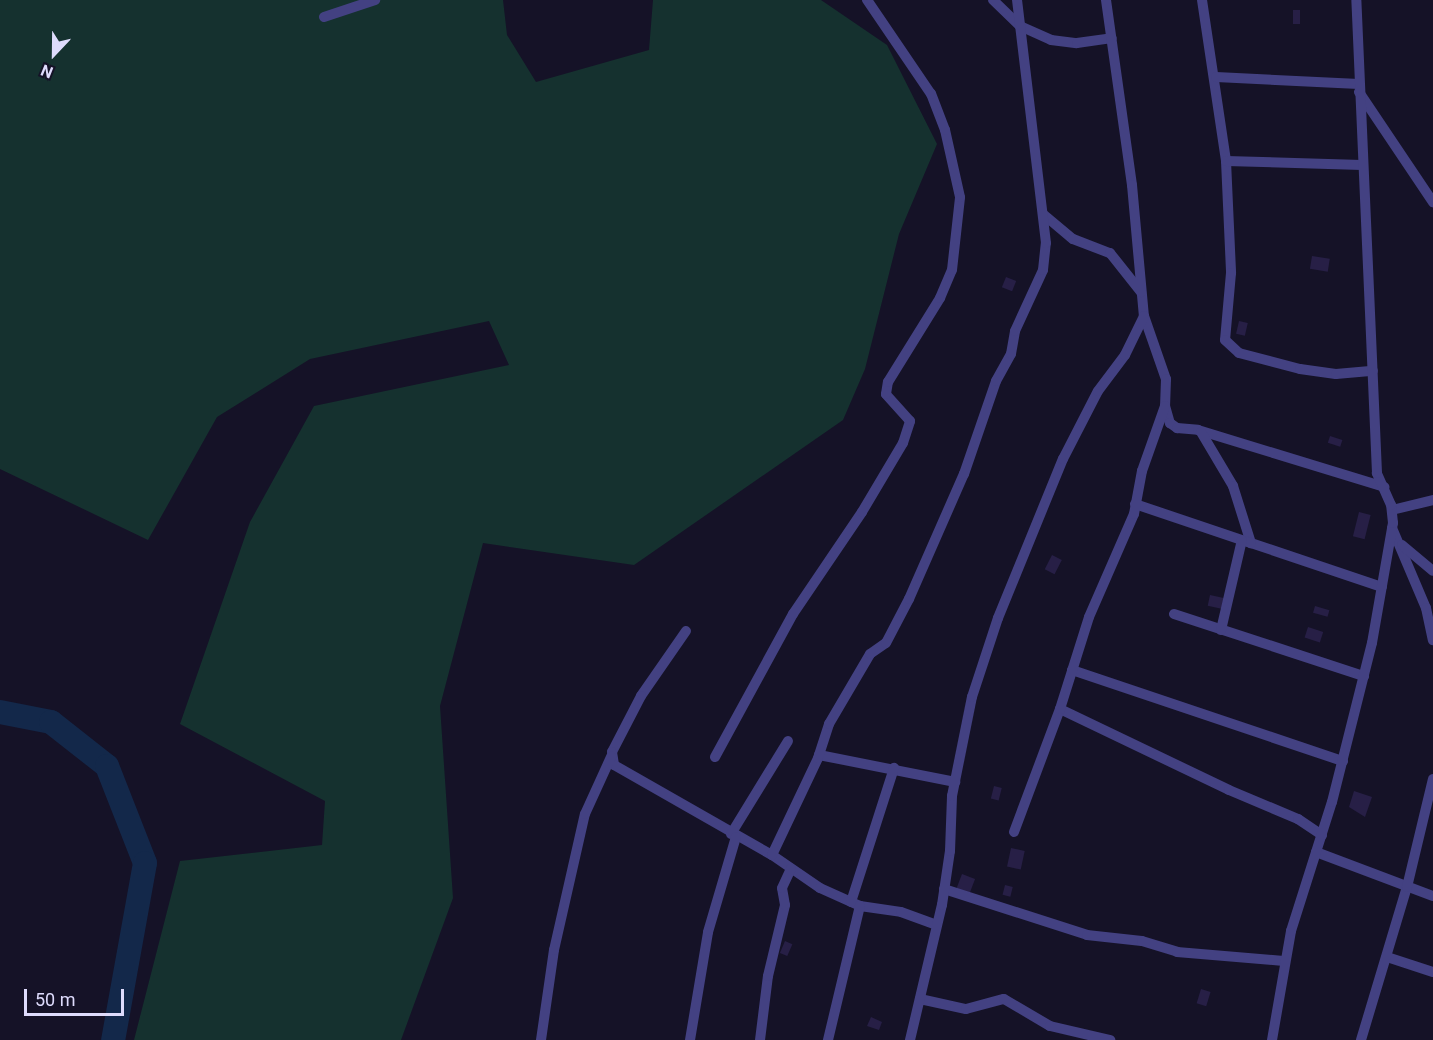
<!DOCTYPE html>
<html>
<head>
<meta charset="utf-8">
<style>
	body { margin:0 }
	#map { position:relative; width:1433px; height:1040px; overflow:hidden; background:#151227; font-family:Roboto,sans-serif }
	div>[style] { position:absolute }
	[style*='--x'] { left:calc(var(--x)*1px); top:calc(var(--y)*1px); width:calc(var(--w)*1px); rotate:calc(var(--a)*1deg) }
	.green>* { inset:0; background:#15312f }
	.river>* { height:24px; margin:-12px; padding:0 12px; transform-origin:12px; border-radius:12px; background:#13284a }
	.building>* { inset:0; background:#271f46; transform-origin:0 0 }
	.street>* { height:10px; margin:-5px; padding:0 5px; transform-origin:5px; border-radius:5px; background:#434182 }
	span { translate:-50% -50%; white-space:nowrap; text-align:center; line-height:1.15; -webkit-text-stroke:6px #151227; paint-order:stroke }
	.north { position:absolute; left:24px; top:24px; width:60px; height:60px; -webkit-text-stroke:4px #151227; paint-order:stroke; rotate:202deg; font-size:16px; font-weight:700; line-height:24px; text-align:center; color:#dedbfc }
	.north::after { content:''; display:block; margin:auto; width:21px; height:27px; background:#dedbfc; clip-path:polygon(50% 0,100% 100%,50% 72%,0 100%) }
	.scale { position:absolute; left:24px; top:989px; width:100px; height:27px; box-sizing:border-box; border:3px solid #dedbfc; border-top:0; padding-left:8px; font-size:18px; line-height:21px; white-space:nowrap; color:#dedbfc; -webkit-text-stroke:4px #151227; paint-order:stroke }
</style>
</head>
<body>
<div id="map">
	<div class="green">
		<div style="clip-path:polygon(0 0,503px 0,507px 35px,536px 82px,649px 50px,653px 0,821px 0,887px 45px,937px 144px,899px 234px,865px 369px,843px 420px,634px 565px,483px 543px,440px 706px,453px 898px,401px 1040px,134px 1040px,180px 861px,322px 845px,325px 801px,180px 724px,250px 522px,314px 406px,509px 365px,489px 321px,310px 359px,217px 417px,148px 540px,0 469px)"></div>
	</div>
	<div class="river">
		<div style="--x:0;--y:712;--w:52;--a:11.1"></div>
		<div style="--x:51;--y:722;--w:71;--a:38.2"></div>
		<div style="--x:107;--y:766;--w:104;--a:68.6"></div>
		<div style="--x:145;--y:863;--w:180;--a:100.2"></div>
	</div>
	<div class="building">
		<div style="left:1293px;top:10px;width:7px;height:14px"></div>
		<div style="left:1312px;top:256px;width:18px;height:13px;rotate:9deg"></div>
		<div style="left:1006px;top:277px;width:11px;height:11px;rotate:22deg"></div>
		<div style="left:1239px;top:321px;width:9px;height:13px;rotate:13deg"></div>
		<div style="left:1330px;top:436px;width:13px;height:7px;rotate:18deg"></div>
		<div style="left:1359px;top:512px;width:12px;height:25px;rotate:14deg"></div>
		<div style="left:1052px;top:555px;width:11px;height:16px;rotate:27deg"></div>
		<div style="left:1210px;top:595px;width:14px;height:11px;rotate:12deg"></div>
		<div style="left:1315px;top:606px;width:15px;height:7px;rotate:16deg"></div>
		<div style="left:1308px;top:627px;width:16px;height:11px;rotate:18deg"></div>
		<div style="left:994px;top:786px;width:8px;height:13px;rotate:14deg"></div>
		<div style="clip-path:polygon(1354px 791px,1372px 797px,1365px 817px,1349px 807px)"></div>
		<div style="left:1011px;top:848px;width:14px;height:19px;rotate:12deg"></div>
		<div style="left:962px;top:874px;width:14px;height:16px;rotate:21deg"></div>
		<div style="left:1005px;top:885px;width:8px;height:10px;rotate:14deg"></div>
		<div style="left:785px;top:941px;width:8px;height:13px;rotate:23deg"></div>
		<div style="left:1201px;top:989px;width:10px;height:15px;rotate:17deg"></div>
		<div style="clip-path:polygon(871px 1017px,882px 1022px,879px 1030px,867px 1026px)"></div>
	</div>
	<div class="street">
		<div style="--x:993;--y:0;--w:37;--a:44"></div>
		<div style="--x:1020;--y:26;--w:34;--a:24"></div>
		<div style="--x:1051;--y:40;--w:26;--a:7"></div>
		<div style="--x:1077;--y:43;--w:35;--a:-8"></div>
		<div style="--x:1106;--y:0;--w:187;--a:82"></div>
		<div style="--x:1132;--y:185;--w:132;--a:84.8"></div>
		<div style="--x:1144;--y:316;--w:67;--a:70.8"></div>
		<div style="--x:1166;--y:379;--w:27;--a:92"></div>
		<div style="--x:1165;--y:406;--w:18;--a:74"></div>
		<div style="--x:1170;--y:423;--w:9;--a:36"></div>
		<div style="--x:1177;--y:428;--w:21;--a:5"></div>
		<div style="--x:1198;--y:430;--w:195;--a:17"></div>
		<div style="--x:1202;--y:0;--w:163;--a:81.5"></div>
		<div style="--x:1226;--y:161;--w:112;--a:87.4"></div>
		<div style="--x:1231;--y:273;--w:67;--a:95.1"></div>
		<div style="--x:1225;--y:340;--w:19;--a:43"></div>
		<div style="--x:1239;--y:353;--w:63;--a:14.7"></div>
		<div style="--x:1300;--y:369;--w:36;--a:8"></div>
		<div style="--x:1336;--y:374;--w:37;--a:-5"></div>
		<div style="--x:324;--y:17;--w:54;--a:-18.4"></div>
		<div style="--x:1216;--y:77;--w:143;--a:2.8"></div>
		<div style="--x:1359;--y:92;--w:133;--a:56.1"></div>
		<div style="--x:1226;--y:161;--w:136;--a:1.7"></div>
		<div style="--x:1043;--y:214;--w:39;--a:40"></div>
		<div style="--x:1073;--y:239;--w:40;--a:21"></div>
		<div style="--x:1110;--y:253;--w:50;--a:51.5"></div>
		<div style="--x:1201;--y:432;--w:63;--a:59.3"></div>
		<div style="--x:1233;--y:486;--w:60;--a:72.5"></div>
		<div style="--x:1251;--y:543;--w:138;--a:18.6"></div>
		<div style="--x:1135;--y:504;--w:122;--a:18.6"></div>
		<div style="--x:1392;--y:510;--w:42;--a:-13.7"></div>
		<div style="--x:1392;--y:528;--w:87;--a:67"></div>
		<div style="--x:1426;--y:608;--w:33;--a:78"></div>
		<div style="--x:1402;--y:545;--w:40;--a:40"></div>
		<div style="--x:1174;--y:614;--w:200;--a:18.1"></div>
		<div style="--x:1221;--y:630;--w:92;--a:-76.9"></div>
		<div style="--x:686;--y:631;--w:79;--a:124.7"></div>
		<div style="--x:641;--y:696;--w:63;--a:117.4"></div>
		<div style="--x:612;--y:752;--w:13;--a:81"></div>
		<div style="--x:614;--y:765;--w:182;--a:29.7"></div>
		<div style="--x:772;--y:855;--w:58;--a:34.5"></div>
		<div style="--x:820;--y:888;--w:44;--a:24.2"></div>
		<div style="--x:860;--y:906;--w:41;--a:8.3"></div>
		<div style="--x:901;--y:912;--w:38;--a:20"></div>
		<div style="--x:1072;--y:670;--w:286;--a:18.6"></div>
		<div style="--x:1060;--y:709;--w:187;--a:25.6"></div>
		<div style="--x:1229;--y:790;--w:75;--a:22.8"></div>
		<div style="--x:1298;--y:819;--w:29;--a:34"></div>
		<div style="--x:819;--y:755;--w:139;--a:11.2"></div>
		<div style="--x:715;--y:757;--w:163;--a:-61.4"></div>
		<div style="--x:793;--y:614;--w:123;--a:-55.9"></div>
		<div style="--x:862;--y:512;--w:80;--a:-59.3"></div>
		<div style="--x:903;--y:443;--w:23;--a:-72"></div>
		<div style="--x:910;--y:421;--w:36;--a:-132"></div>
		<div style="--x:886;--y:394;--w:12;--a:-81"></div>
		<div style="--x:888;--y:382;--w:99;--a:-58.2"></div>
		<div style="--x:940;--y:298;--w:30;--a:-67"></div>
		<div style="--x:952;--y:270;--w:73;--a:-83.7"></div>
		<div style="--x:960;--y:197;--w:69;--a:-102.6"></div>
		<div style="--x:945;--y:130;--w:39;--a:-111"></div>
		<div style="--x:931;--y:94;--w:114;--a:-124.2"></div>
		<div style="--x:1014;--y:832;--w:131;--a:-69.5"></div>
		<div style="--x:1060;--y:709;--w:96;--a:-72.5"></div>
		<div style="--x:1089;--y:617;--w:112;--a:-66.4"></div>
		<div style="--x:1134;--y:514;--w:44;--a:-79.5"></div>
		<div style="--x:1142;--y:471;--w:69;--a:-70.5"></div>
		<div style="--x:731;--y:834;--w:109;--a:-58.5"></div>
		<div style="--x:1316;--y:852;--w:125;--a:20.6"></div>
		<div style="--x:772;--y:855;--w:107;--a:-64.6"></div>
		<div style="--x:818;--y:758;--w:36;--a:-72"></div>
		<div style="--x:829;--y:724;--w:81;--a:-59.6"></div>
		<div style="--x:870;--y:654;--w:19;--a:-35"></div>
		<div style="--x:886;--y:643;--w:50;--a:-62.4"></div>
		<div style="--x:909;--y:599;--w:137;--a:-66.3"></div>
		<div style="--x:964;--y:474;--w:98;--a:-71"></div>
		<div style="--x:996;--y:381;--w:31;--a:-61"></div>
		<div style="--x:1011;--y:354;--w:23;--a:-80"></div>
		<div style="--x:1015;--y:331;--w:67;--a:-65.3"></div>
		<div style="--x:1043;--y:270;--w:27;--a:-84"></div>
		<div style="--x:1046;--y:243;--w:245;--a:-96.8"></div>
		<div style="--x:944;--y:889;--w:150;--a:17.8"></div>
		<div style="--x:1087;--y:935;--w:55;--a:6.2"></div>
		<div style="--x:1142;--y:941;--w:37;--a:17"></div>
		<div style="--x:1177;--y:952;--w:107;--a:4.8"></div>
		<div style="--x:851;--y:902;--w:141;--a:-72.2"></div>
		<div style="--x:1387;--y:957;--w:48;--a:18.1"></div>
		<div style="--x:920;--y:999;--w:47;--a:12.3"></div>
		<div style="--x:966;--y:1009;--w:39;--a:-15"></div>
		<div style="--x:1004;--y:999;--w:53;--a:30.4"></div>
		<div style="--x:1050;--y:1026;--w:62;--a:13.1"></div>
		<div style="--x:541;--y:1040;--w:91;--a:-81.8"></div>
		<div style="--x:554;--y:950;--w:139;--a:-77.2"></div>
		<div style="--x:585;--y:814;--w:63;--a:-65.5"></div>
		<div style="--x:690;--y:1040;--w:109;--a:-80.5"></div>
		<div style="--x:708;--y:932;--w:99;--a:-73.6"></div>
		<div style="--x:760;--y:1040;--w:64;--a:-82.9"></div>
		<div style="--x:768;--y:976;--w:73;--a:-76.5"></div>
		<div style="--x:785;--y:905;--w:17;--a:-100"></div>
		<div style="--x:782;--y:888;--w:21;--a:-65"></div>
		<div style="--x:828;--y:1040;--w:138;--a:-76.6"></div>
		<div style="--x:910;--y:1040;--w:139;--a:-76.7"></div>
		<div style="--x:942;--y:905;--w:55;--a:-81.6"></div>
		<div style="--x:950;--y:851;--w:55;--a:-87.9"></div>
		<div style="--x:952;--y:796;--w:101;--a:-78.6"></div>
		<div style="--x:972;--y:697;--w:83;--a:-71.8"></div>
		<div style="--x:998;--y:618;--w:172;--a:-67.8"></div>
		<div style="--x:1063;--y:459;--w:76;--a:-62.8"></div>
		<div style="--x:1098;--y:391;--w:45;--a:-53.1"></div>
		<div style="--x:1125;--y:355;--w:43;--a:-64"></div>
		<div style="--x:1272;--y:1040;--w:111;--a:-80.1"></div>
		<div style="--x:1291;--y:931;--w:135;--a:-72.4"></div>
		<div style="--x:1332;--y:802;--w:164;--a:-75.9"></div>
		<div style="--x:1372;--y:643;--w:122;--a:-80.1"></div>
		<div style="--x:1393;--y:523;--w:18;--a:-96"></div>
		<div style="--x:1391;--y:505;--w:35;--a:-114"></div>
		<div style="--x:1377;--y:473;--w:473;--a:-92.5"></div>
		<div style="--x:1361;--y:1040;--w:160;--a:-73.3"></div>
		<div style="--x:1407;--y:887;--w:111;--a:-76.5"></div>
	</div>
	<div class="north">N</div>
	<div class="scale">50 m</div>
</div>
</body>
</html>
